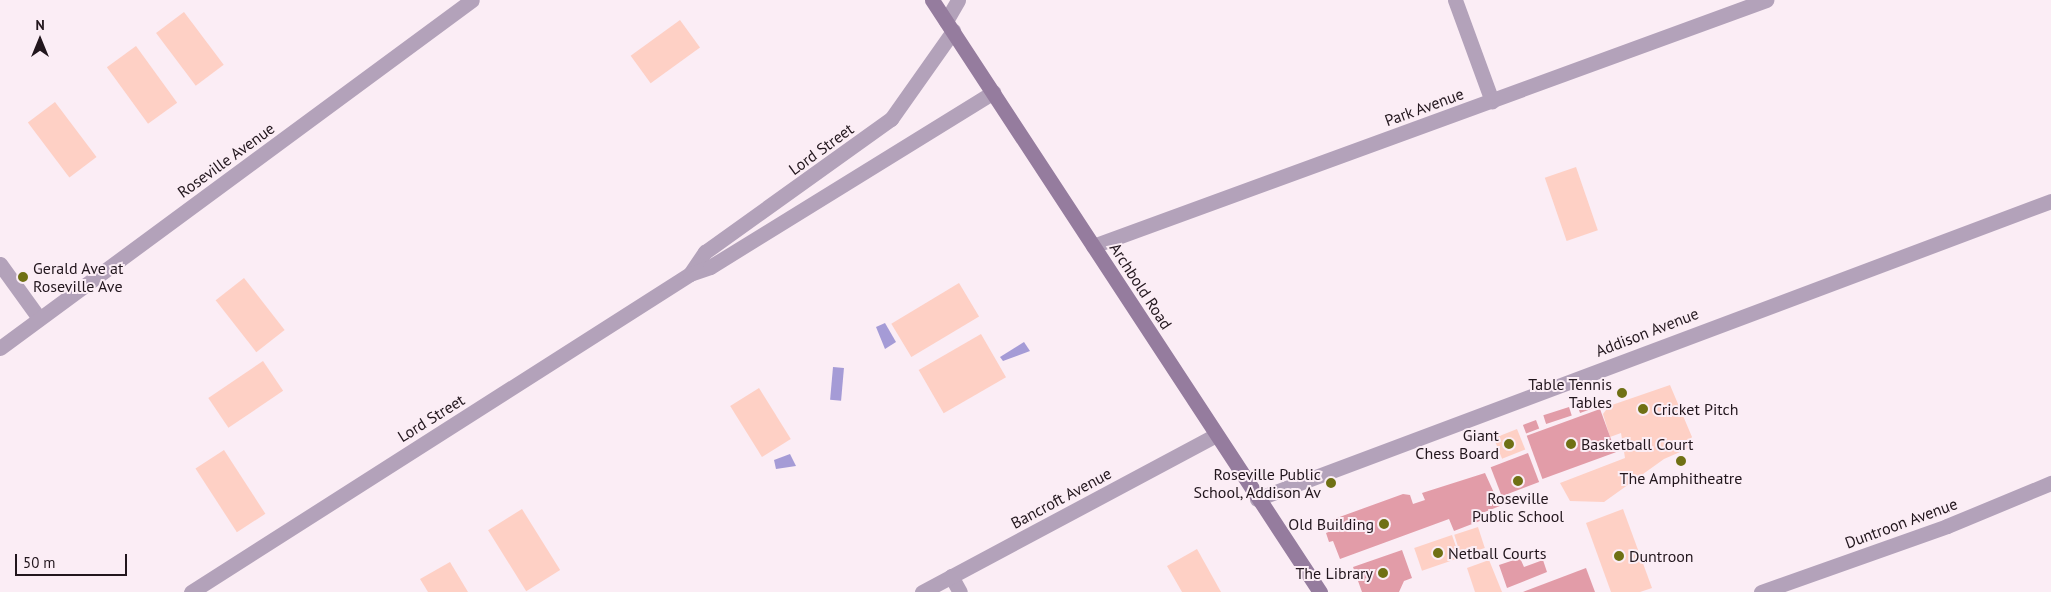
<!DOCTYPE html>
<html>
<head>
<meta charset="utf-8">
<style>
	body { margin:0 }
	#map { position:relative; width:2051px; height:592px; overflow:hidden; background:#fbedf5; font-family:"PT Sans",sans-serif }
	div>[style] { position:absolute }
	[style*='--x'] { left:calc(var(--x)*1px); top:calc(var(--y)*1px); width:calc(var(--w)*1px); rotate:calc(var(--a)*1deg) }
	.green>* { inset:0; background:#fed0c5; transform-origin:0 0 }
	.water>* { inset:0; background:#a59bd6; transform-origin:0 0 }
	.building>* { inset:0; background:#e29ca8; transform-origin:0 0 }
	.street>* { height:15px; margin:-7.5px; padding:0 7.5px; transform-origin:7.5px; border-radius:7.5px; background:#b3a2ba }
	.secondary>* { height:15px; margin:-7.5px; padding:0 7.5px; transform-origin:7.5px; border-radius:7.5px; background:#957c9e }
	.dots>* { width:14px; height:14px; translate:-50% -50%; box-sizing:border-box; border:2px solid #fbedf5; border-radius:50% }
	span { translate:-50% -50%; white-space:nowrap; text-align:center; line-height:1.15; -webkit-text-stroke:4px #fbedf5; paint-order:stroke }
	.street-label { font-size:16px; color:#22161d }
	.poi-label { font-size:16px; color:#22161d }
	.left { translate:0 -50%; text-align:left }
	.right { translate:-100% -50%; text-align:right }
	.north { position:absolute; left:15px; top:15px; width:50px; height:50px; -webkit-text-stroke:4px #fbedf5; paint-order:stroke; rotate:0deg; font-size:14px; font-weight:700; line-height:20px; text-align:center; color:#22161d }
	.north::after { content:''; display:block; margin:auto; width:18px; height:22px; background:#22161d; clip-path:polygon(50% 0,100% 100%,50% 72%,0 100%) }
	.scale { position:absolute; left:15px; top:554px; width:112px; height:22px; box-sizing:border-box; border:2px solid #22161d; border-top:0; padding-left:6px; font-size:15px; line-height:18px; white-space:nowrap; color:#22161d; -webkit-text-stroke:4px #fbedf5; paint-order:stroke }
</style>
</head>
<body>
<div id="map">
	<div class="green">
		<div style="left:184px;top:12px;width:66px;height:35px;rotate:53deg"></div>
		<div style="left:680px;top:20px;width:34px;height:61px;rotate:54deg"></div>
		<div style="left:136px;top:46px;width:70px;height:36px;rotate:54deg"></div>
		<div style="left:55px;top:102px;width:69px;height:34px;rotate:53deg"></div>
		<div style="left:1576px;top:167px;width:67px;height:33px;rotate:71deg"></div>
		<div style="left:244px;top:278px;width:66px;height:36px;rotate:52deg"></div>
		<div style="left:959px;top:283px;width:39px;height:79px;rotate:59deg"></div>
		<div style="left:981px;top:334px;width:50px;height:72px;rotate:60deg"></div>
		<div style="left:263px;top:361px;width:36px;height:66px;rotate:56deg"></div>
		<div style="clip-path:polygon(1670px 385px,1692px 437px,1687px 449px,1664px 459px,1604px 502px,1570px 501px,1560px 483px,1625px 458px,1621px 433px,1610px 437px,1603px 414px,1609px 406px)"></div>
		<div style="left:759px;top:388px;width:60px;height:34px;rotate:58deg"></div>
		<div style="left:1517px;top:429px;width:22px;height:25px;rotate:68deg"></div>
		<div style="left:224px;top:450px;width:76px;height:34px;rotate:57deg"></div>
		<div style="left:522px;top:509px;width:72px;height:40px;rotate:58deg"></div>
		<div style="clip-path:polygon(1623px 509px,1652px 588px,1640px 592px,1611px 592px,1586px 523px)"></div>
		<div style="left:1478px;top:527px;width:22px;height:25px;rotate:72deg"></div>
		<div style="left:1452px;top:535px;width:24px;height:40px;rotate:71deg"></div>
		<div style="clip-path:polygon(1197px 549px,1221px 592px,1182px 592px,1167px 566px)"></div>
		<div style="clip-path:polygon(1489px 560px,1502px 592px,1475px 592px,1467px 568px)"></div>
		<div style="clip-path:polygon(450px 562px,468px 592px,428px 592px,420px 579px)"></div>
	</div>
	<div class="water">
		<div style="clip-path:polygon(885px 323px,896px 342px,885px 349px,876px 327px)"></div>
		<div style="clip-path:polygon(1024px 342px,1030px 351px,1003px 361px,1000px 357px)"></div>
		<div style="left:833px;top:367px;width:11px;height:33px;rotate:5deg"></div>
		<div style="clip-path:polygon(790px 454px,796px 466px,776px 469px,774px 460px)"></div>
	</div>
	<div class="building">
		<div style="left:1589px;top:400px;width:9px;height:13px;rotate:69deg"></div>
		<div style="left:1569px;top:407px;width:9px;height:27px;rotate:72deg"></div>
		<div style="left:1600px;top:409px;width:46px;height:78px;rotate:70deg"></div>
		<div style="left:1536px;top:420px;width:9px;height:14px;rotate:69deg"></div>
		<div style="left:1528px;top:453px;width:31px;height:40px;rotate:69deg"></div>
		<div style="clip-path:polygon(1485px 473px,1500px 506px,1482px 513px,1485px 519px,1454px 531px,1449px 519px,1340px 559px,1333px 541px,1329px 542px,1326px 533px,1331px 531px,1334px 519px,1403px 494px,1410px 495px,1413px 504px,1425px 500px,1422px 493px)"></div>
		<div style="clip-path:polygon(1402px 550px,1412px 578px,1404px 581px,1399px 592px,1362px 592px,1353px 567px)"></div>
		<div style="clip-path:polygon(1520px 558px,1524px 567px,1543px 560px,1547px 572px,1507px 588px,1499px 565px)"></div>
		<div style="clip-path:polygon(1586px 568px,1595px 592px,1523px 592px)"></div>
	</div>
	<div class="street">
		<div style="--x:1455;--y:0;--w:108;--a:69.9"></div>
		<div style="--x:946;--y:21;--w:24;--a:-60"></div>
		<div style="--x:1093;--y:246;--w:717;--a:-20.08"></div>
		<div style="--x:0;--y:264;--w:67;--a:54.2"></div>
		<div style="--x:690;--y:274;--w:27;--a:-56"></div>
		<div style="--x:705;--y:252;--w:229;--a:-35.6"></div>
		<div style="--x:891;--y:119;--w:108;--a:-54.8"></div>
		<div style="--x:0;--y:348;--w:586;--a:-36.4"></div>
		<div style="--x:1257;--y:499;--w:848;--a:-20.57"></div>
		<div style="--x:951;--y:576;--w:18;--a:61"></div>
		<div style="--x:191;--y:592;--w:592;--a:-32.51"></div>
		<div style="--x:690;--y:274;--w:21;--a:-19"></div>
		<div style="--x:710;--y:267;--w:333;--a:-31.7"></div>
		<div style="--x:922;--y:592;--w:333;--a:-28.1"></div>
		<div style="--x:1761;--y:592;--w:197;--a:-19.5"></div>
		<div style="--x:1947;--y:526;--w:113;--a:-22.5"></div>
	</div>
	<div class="secondary">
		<div style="--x:932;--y:0;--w:708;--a:56.76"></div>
	</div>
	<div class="dots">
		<div style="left:23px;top:277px;background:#6f7014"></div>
		<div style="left:1622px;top:393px;background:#6f7014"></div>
		<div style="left:1643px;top:409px;background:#6f7014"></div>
		<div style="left:1509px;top:444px;background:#6f7014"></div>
		<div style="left:1571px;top:444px;background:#6f7014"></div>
		<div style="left:1681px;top:461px;background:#6f7014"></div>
		<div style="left:1518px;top:481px;background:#6f7014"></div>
		<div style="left:1331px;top:483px;background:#6f7014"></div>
		<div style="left:1384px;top:524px;background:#6f7014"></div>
		<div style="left:1438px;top:553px;background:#6f7014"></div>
		<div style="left:1619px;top:556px;background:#6f7014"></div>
		<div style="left:1383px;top:573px;background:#6f7014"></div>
	</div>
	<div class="street-label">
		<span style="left:1424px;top:107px;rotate:-20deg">Park Avenue</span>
		<span style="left:821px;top:149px;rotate:-36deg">Lord Street</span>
		<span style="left:226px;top:160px;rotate:-36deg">Roseville Avenue</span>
		<span style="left:1141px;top:286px;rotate:57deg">Archbold Road</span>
		<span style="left:1647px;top:332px;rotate:-21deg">Addison Avenue</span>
		<span style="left:431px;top:418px;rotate:-32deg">Lord Street</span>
		<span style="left:1061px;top:498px;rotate:-28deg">Bancroft Avenue</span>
		<span style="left:1901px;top:523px;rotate:-20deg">Duntroon Avenue</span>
	</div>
	<div class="poi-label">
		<span class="left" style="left:33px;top:277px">Gerald Ave at<br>Roseville Ave</span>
		<span class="right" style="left:1612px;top:393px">Table Tennis<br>Tables</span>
		<span class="left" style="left:1653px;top:409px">Cricket Pitch</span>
		<span class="right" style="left:1499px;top:444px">Giant<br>Chess Board</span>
		<span class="left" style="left:1581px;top:444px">Basketball Court</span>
		<span class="right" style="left:1321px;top:483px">Roseville Public<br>School, Addison Av</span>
		<span style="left:1681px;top:478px">The Amphitheatre</span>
		<span style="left:1518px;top:507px">Roseville<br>Public School</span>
		<span class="right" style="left:1374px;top:524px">Old Building</span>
		<span class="left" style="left:1448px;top:553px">Netball Courts</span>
		<span class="left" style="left:1629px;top:556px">Duntroon</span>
		<span class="right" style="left:1373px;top:573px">The Library</span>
	</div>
	<div class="north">N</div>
	<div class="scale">50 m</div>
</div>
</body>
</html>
